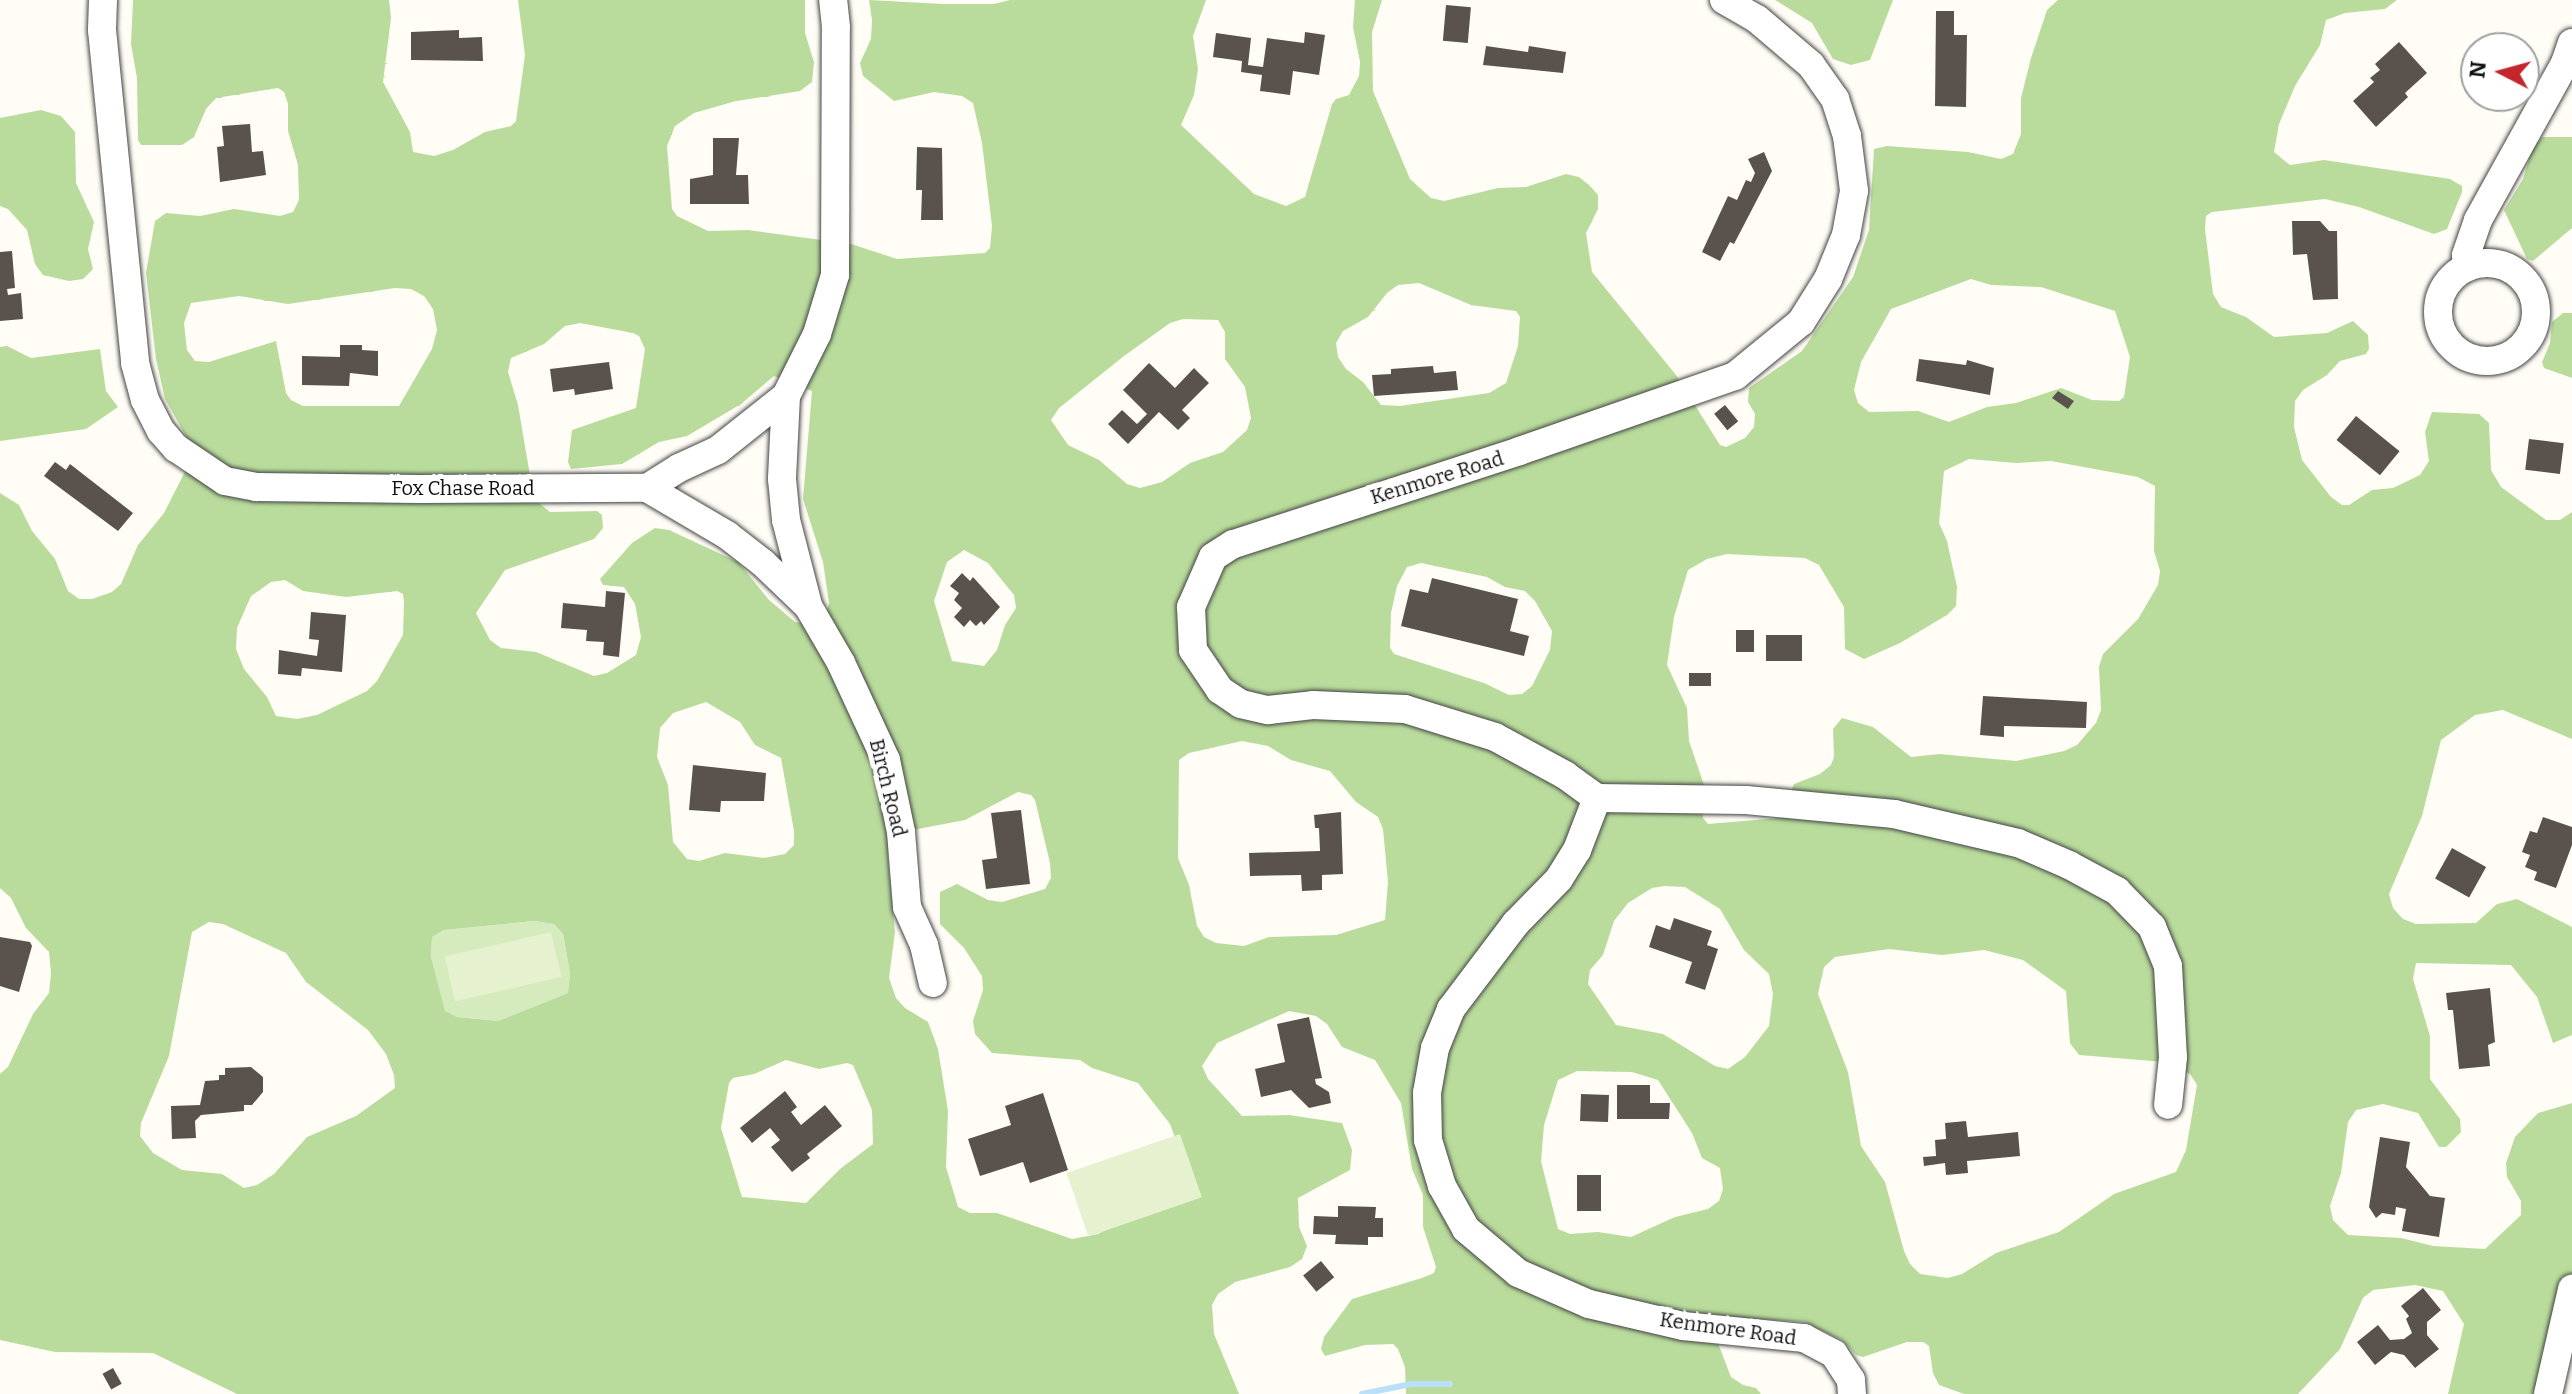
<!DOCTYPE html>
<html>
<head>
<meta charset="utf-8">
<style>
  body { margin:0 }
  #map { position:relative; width:2572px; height:1394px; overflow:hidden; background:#fffdf5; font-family:Bitter,serif }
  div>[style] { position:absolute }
  .green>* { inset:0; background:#d5ebbd }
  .forest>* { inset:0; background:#b9dc9c }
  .pitch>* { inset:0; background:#e6f2cf; transform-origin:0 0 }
  .stream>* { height:6px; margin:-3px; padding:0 3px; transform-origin:3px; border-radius:3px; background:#b9e0f7 }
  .building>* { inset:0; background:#5a524d; transform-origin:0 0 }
  .roads { filter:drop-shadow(0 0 2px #444) drop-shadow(0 0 2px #444) }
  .minor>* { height:28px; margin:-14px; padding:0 14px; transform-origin:14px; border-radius:14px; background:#fff }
  .minor>.ring { margin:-14px; padding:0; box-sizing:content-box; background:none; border:28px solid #fff; border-radius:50% }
  span { translate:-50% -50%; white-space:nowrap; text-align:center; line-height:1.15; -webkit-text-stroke:8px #fff; paint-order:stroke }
  .street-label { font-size:20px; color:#111 }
  .north { position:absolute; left:2460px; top:32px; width:80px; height:80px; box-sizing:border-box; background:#fff; border:2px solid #a0a0a0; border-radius:50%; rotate:276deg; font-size:22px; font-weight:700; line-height:32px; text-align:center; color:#111 }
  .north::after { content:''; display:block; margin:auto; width:28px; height:36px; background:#c4262e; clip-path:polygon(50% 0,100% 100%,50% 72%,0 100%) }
</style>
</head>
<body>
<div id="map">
  <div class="green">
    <i style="clip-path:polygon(534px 921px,554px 924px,563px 934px,570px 973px,568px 993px,498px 1021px,457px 1017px,444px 1011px,431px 957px,432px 937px,444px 930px)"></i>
  </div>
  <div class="forest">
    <i style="clip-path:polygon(evenodd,133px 0,389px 0,391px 18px,383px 82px,410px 132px,413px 152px,434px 156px,453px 150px,485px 132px,511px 126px,516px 121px,525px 55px,518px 0,805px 0,805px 33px,814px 62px,812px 82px,800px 91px,736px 101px,694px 113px,675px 126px,667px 146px,672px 209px,677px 216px,708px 231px,748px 230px,851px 244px,897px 259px,985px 253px,990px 248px,992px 226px,982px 143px,973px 103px,962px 96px,934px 92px,894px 101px,863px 76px,860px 63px,871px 39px,872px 20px,869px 0,943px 4px,994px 4px,1010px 0,1206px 0,1193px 36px,1198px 69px,1194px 95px,1181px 125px,1254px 194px,1286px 206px,1305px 197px,1332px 104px,1336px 99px,1349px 95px,1359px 76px,1360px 62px,1353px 27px,1355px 0,1382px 0,1372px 32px,1373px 91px,1410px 179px,1431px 198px,1444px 201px,1498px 188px,1526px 187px,1566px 174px,1579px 177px,1589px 185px,1598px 195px,1598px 209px,1586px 233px,1592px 272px,1676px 375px,1720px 445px,1726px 447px,1745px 438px,1754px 427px,1755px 414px,1748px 402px,1749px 388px,1802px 351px,1853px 277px,1869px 230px,1874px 149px,1887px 146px,1968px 152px,2001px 159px,2013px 154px,2021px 134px,2021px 98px,2031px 58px,2047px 10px,2058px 0,2397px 0,2385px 9px,2345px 13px,2326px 20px,2320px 45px,2295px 86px,2279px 124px,2274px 152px,2290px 165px,2324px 160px,2450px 179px,2462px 186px,2462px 192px,2447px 229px,2434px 234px,2359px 207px,2325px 199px,2212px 212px,2206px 216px,2205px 229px,2213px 294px,2221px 307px,2246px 317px,2274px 337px,2327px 333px,2353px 321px,2368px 335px,2369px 349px,2366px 354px,2340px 361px,2327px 375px,2303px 390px,2295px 401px,2294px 427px,2302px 460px,2331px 497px,2342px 505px,2349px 505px,2372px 490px,2393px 488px,2420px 475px,2429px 461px,2425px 432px,2432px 412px,2479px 414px,2489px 423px,2491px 470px,2501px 487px,2546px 520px,2560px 520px,2572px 512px,2572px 739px,2503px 710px,2475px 715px,2441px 740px,2422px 816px,2389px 894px,2393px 908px,2403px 919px,2416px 924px,2476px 923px,2497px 904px,2517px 899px,2572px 927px,2572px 1035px,2553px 1043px,2537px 997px,2511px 965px,2416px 963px,2413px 979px,2430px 1036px,2430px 1079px,2460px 1119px,2461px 1132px,2446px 1147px,2439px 1147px,2418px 1113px,2383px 1104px,2356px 1110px,2348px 1122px,2341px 1173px,2330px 1206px,2333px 1220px,2348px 1235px,2401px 1238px,2433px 1246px,2485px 1249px,2521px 1215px,2521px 1201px,2507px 1177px,2506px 1163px,2515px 1137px,2538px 1113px,2572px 1103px,2572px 1352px,2556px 1350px,2538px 1394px,2448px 1394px,2464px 1324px,2443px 1291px,2415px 1285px,2373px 1290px,2363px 1298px,2340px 1349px,2298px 1394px,1964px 1394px,1939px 1385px,1933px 1373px,1929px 1346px,1923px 1342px,1907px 1342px,1863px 1357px,1856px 1355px,1842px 1340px,1804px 1322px,1730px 1317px,1716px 1338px,1731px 1377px,1743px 1385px,1756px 1388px,1761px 1394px,1406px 1394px,1405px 1367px,1398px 1349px,1393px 1344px,1365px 1345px,1325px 1356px,1321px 1349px,1324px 1337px,1352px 1299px,1422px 1278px,1434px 1273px,1436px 1267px,1423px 1227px,1423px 1195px,1412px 1169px,1401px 1103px,1375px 1060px,1342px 1047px,1327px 1024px,1316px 1016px,1289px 1011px,1217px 1043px,1202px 1066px,1208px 1079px,1242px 1116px,1289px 1115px,1342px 1123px,1352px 1150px,1350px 1170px,1298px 1198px,1299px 1227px,1307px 1246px,1302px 1259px,1290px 1267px,1235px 1282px,1218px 1294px,1212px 1305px,1214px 1334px,1239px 1394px,237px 1394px,153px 1353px,55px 1352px,0 1340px,0 1074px,8px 1067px,33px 1014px,49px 993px,51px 973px,49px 952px,26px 928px,11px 898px,0 888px,0 493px,19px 505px,32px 531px,55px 559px,68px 591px,79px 599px,92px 599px,112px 592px,121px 584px,138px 545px,164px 513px,195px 452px,165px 399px,156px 359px,146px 273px,155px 221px,166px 213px,200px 216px,234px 209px,280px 216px,293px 212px,299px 200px,298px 165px,288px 131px,288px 104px,284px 92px,278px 88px,216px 98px,206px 109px,194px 137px,182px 145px,141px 145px,138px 140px,137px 78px,131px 44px,133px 0,1971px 279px,1991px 285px,2041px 287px,2115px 311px,2130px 357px,2124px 397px,2119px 401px,2092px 400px,2061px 388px,2016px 403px,1987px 407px,1949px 422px,1918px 411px,1869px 412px,1858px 403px,1854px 390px,1861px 362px,1891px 309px,1971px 279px,133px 0,1419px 283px,1471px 305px,1516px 311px,1520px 317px,1518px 346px,1506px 383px,1489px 393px,1400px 406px,1381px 405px,1363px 382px,1346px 369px,1338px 357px,1336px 343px,1343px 331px,1368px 317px,1387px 293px,1398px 285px,1419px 283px,133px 0,395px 288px,411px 289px,424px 296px,433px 309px,437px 330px,432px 349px,399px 406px,303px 406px,291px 400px,286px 393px,276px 341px,209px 362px,195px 361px,187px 350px,184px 323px,191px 303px,239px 296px,288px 304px,395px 288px,133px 0,1183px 319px,1218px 320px,1225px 332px,1225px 359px,1245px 387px,1251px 418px,1247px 430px,1223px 452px,1190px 463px,1162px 482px,1140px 488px,1127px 484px,1099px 460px,1068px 445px,1051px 420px,1059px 408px,1124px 356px,1170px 323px,1183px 319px,133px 0,580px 323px,633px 333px,639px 336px,645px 349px,636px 408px,572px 430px,568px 462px,571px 469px,622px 464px,659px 442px,687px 436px,741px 404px,774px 376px,812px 391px,803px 499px,823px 562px,829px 603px,826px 616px,808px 624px,795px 622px,769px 600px,738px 562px,669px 530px,655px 528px,632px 543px,600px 579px,603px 585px,624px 587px,635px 604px,641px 637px,636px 655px,607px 673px,594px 676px,536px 652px,501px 648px,490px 640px,476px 613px,505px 570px,594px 539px,603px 528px,602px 515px,597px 511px,550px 512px,534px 499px,518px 405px,508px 372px,511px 358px,544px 344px,565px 326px,580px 323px,133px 0,1969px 459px,2016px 463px,2051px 461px,2138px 477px,2155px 486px,2154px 551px,2160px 571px,2158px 585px,2138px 619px,2103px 654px,2099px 667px,2101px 710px,2096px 723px,2077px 745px,2064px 751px,2016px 761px,1939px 754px,1911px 757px,1873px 727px,1842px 718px,1833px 729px,1834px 757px,1831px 765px,1820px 774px,1794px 784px,1780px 818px,1708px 824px,1703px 818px,1704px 785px,1689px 741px,1687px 708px,1667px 665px,1674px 617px,1688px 570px,1707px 559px,1727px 554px,1805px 558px,1819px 565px,1844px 607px,1845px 649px,1864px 659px,1900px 643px,1947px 615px,1956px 606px,1957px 587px,1947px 541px,1939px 523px,1944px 471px,1969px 459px,133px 0,964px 550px,988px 563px,1014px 595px,1016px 608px,1005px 625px,997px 650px,984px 666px,952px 661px,934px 601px,947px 562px,964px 550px,133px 0,1421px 563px,1487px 577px,1505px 587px,1525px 591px,1535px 601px,1552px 631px,1550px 650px,1532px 686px,1522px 694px,1509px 695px,1484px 683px,1394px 654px,1390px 648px,1391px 613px,1397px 586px,1407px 567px,1421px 563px,133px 0,285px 580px,303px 591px,346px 597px,397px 591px,403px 594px,404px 601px,403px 635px,377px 681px,367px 691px,317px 715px,297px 719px,276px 716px,267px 697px,244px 669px,236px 649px,237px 628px,251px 596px,271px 582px,285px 580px,133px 0,706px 702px,740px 722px,755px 745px,781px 758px,794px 831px,794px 845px,785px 854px,764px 858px,725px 853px,699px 861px,687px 859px,673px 842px,668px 785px,657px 757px,660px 728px,673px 713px,706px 702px,133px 0,1242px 741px,1268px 746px,1291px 760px,1330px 771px,1356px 802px,1378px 817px,1383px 829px,1388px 882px,1385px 920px,1336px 935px,1269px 937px,1244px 946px,1216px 943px,1204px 937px,1197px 926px,1189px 885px,1178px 858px,1179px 760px,1189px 753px,1242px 741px,133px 0,1018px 792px,1031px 795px,1035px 800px,1050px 863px,1051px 878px,1045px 889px,1002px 902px,988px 900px,957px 884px,940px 892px,940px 924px,964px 948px,982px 976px,983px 990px,973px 1021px,975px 1034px,992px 1053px,1080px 1060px,1092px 1068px,1138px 1083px,1170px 1124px,1192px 1182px,1098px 1234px,1072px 1239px,997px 1213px,970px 1213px,958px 1207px,946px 1167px,948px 1111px,938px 1049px,928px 1022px,905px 1008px,896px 998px,889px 978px,895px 932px,888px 859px,889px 845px,897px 833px,965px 820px,1018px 792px,133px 0,1665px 886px,1685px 887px,1720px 909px,1744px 950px,1769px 974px,1773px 994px,1769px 1026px,1745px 1057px,1728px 1069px,1715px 1066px,1663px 1034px,1616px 1025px,1588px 984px,1590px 970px,1603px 955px,1614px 921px,1628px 903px,1652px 888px,1665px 886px,133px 0,534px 921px,554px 924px,563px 934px,570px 973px,568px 993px,498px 1021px,457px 1017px,445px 1011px,431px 957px,432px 937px,444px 930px,534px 921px,133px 0,209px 922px,223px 924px,286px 953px,306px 982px,368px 1030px,386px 1054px,394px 1075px,395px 1088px,356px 1116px,307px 1137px,274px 1174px,257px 1185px,244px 1188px,222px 1174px,182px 1170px,153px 1153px,140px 1136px,141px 1123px,169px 1056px,192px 932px,209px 922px,133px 0,1889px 949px,1942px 955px,1984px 950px,2023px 960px,2066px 991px,2070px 1043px,2079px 1055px,2165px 1062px,2190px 1074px,2197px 1085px,2186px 1150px,2176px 1172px,2114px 1194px,2059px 1232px,1996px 1253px,1962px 1274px,1948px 1278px,1920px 1274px,1910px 1264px,1904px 1251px,1885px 1182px,1861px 1146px,1848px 1072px,1818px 994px,1824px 967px,1835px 957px,1889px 949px,133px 0,786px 1060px,819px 1069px,847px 1063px,853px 1065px,872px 1110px,873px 1144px,840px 1169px,806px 1203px,742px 1197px,721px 1128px,729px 1083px,733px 1078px,754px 1074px,786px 1060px,133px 0,1577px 1071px,1632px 1072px,1658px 1080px,1692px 1133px,1702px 1158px,1720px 1168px,1723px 1189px,1719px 1201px,1708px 1209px,1675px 1217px,1631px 1237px,1598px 1232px,1570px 1234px,1558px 1229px,1541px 1161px,1544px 1125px,1558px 1080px,1577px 1071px)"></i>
    <i style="clip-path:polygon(1775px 0,1893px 0,1870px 60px,1851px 65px,1833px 59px,1812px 23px)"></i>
    <i style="clip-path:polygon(41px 110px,61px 116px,75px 132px,76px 183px,94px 222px,88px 249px,93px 269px,83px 279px,69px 281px,43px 275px,35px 264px,27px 230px,8px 209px,0 206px,0 118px)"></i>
    <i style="clip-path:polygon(2543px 137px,2572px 137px,2572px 228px,2533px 261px,2527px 259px,2504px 210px,2523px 179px,2533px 146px)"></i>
    <i style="clip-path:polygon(2563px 313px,2572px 313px,2572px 378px,2544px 368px,2542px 362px,2550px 343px,2552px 322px)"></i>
    <i style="clip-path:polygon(7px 346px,31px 358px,100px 349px,106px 391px,118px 407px,86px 429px,0 441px,0 347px)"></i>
  </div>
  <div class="pitch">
    <i style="left:551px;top:932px;width:46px;height:109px;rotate:77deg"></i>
    <i style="left:1180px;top:1134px;width:67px;height:120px;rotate:71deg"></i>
  </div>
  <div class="stream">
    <i style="left:1362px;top:1394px;width:50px;rotate:-11.5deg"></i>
    <i style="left:1411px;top:1384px;width:39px"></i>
  </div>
  <div class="building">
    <i style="left:1446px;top:5px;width:25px;height:36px;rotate:5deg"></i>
    <i style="clip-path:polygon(1936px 11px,1954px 11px,1954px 35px,1967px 35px,1966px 107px,1935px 106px)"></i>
    <i style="clip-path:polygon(459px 30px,459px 38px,482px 37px,483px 61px,411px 60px,411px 32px)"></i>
    <i style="clip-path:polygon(1305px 32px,1325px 35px,1319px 75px,1293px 71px,1290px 95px,1260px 91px,1262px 75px,1241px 72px,1242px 61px,1213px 57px,1216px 33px,1251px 38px,1248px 65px,1263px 67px,1267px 38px,1304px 43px)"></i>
    <i style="clip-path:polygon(2399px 42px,2427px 73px,2405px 93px,2408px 97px,2376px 127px,2353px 101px,2374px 82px,2370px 78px,2380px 70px,2375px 64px)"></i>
    <i style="clip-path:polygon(1486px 46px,1528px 52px,1529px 46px,1566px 52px,1563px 73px,1483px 65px)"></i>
    <i style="clip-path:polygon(250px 124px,252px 152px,263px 151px,266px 175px,220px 182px,217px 147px,224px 146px,222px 126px)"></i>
    <i style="clip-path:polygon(713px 138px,739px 138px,736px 175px,748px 175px,749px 204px,690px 204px,690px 179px,713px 175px)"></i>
    <i style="clip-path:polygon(917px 147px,942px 148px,943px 220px,921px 220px,922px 190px,916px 190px)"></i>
    <i style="clip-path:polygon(1764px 152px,1772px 171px,1734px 244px,1730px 242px,1720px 261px,1702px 252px,1728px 196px,1737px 200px,1746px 180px,1751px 182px,1755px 173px,1748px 159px)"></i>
    <i style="clip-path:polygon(2292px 221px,2320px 221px,2329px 231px,2337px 231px,2338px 299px,2313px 300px,2307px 254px,2293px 255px)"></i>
    <i style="clip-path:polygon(12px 251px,15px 288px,7px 289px,8px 295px,21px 293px,23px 319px,0 321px,0 252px)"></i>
    <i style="clip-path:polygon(340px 345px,362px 345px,362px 350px,378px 351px,378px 376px,350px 373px,349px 386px,302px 385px,302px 356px,340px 357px)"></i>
    <i style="clip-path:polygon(1919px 359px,1966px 365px,1967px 360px,1994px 368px,1990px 395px,1916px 381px)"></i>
    <i style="clip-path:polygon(609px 362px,613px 389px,575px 395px,574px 389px,553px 392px,550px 369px)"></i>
    <i style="clip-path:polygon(1149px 363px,1175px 388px,1194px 368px,1209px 383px,1182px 410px,1190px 418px,1178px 430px,1159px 412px,1128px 444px,1108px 424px,1122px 410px,1137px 424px,1147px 414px,1123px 390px)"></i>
    <i style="clip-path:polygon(1433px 366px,1434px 373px,1456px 371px,1458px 390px,1374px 396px,1372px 375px,1391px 374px,1391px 369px)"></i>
    <i style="clip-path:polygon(2058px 391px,2074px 401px,2068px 409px,2052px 398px)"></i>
    <i style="left:1725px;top:405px;width:21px;height:14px;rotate:51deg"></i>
    <i style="left:2356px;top:416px;width:56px;height:31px;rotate:39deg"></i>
    <i style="left:2529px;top:439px;width:35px;height:31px;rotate:7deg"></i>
    <i style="clip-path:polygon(55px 462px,66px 470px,70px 464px,133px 513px,118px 531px,44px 476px)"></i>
    <i style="clip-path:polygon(962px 573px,970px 581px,973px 577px,1000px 607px,984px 625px,981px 621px,976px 626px,970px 620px,964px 627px,954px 617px,962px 608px,954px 600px,959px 593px,950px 586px)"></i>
    <i style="clip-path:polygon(1432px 578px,1518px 599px,1510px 631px,1529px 636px,1524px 656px,1401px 626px,1410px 589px,1428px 593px)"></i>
    <i style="clip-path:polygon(606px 591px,625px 593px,619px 657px,603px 655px,604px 642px,586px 641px,587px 630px,561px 628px,563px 603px,605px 607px)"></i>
    <i style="clip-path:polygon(311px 612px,346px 615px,342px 672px,302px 668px,301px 676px,278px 674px,279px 650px,317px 656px,319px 640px,309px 639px)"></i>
    <i style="left:1736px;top:630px;width:18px;height:22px"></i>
    <i style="left:1802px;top:635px;width:26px;height:36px;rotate:90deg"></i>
    <i style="left:1689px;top:673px;width:22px;height:13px"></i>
    <i style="clip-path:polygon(1983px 696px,2087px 702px,2086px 728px,2004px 726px,2004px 737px,1980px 735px)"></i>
    <i style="clip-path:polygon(693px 765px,766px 773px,764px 801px,721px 801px,720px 812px,689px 810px)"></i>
    <i style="clip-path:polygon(1021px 810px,1030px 884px,986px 889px,982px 860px,997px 858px,991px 813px)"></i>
    <i style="clip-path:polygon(1341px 812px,1343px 874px,1322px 875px,1322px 890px,1302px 891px,1301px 875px,1250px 876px,1249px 853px,1320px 851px,1319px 828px,1315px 828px,1314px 815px)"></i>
    <i style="clip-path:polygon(2543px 817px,2572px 827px,2572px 845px,2556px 888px,2534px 880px,2537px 872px,2525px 867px,2530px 855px,2522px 852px,2530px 831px,2537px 833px)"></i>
    <i style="left:2452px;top:848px;width:39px;height:35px;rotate:29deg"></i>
    <i style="clip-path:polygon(1674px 918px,1712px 931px,1707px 945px,1718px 949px,1705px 990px,1685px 983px,1692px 962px,1649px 947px,1656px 925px,1670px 930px)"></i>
    <i style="clip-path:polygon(0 937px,30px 942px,32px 946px,19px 992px,0 986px)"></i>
    <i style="clip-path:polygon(2490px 988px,2495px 1042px,2488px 1045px,2490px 1066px,2459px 1069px,2453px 1010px,2448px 1010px,2446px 993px)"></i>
    <i style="clip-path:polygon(1309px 1017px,1322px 1078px,1315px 1079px,1316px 1084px,1329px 1092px,1331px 1103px,1309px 1108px,1291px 1090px,1261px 1097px,1255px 1069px,1285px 1062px,1277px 1024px)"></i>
    <i style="clip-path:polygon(251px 1067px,263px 1077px,263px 1092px,252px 1105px,244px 1105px,244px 1111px,201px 1115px,195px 1121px,196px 1138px,172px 1139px,171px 1106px,200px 1105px,205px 1081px,219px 1080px,219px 1075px,225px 1075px,225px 1068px)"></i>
    <i style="clip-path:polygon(1617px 1085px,1650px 1085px,1650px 1103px,1670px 1103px,1669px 1119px,1617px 1119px)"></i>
    <i style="clip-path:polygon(785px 1091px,797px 1107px,791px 1112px,801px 1125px,825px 1105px,842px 1126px,807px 1154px,810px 1158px,792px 1172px,771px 1147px,780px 1140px,770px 1128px,752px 1143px,740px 1128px)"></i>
    <i style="clip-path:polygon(1043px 1093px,1068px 1170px,1030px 1183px,1023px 1162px,980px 1176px,968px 1139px,1011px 1125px,1005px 1106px)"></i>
    <i style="left:1581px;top:1094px;width:28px;height:27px;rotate:2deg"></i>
    <i style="clip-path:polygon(1966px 1121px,1968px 1137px,2018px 1132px,2020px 1156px,1967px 1161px,1968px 1173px,1946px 1175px,1945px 1163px,1924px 1166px,1923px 1157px,1936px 1156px,1935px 1140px,1946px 1139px,1945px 1123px)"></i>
    <i style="clip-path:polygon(2380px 1137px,2410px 1142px,2406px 1167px,2430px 1196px,2445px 1198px,2439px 1237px,2402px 1231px,2406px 1209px,2396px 1207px,2395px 1215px,2382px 1213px,2376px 1218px,2369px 1207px)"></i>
    <i style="left:1577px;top:1175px;width:24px;height:36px"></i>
    <i style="clip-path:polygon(1338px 1206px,1376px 1207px,1375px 1218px,1383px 1218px,1383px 1237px,1368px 1237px,1368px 1245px,1335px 1244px,1336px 1235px,1313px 1234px,1314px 1216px,1338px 1217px)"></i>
    <i style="left:1321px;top:1261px;width:21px;height:23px;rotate:51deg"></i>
    <i style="clip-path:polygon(2423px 1288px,2441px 1310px,2427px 1322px,2427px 1335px,2439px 1349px,2415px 1368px,2404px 1355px,2391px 1352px,2375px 1365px,2357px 1342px,2378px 1325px,2390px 1340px,2404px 1339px,2412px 1333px,2406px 1319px,2409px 1316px,2401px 1306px)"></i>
    <i style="left:113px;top:1368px;width:18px;height:12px;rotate:61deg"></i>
  </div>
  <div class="roads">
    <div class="minor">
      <i style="left:103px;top:0;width:30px;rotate:92deg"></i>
      <i style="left:102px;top:30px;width:335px;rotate:84.3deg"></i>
      <i style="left:135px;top:363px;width:38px;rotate:75deg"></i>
      <i style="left:145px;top:400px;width:35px;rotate:63deg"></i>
      <i style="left:161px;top:431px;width:23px;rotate:49deg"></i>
      <i style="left:176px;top:448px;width:59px;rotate:34deg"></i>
      <i style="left:225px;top:481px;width:32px;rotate:11deg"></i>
      <i style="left:256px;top:487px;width:163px;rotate:0.7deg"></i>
      <i style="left:419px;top:489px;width:228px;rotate:-0.3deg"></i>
      <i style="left:647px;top:488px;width:38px;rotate:-32deg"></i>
      <i style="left:679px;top:468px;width:43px;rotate:-24.8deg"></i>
      <i style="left:718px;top:450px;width:87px;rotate:-38.5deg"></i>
      <i style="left:786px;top:396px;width:69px;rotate:-63.4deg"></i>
      <i style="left:817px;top:334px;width:62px;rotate:-73deg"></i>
      <i style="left:835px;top:275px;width:248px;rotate:-89.8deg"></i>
      <i style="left:836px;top:27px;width:27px;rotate:-96deg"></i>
      <i style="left:1724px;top:0;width:38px;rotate:30deg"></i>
      <i style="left:1757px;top:19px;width:71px;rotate:40.4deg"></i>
      <i style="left:1811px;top:65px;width:42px;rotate:54.8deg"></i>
      <i style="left:1835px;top:99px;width:39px;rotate:72deg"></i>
      <i style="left:1847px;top:136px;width:55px;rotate:82.7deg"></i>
      <i style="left:1854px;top:191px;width:45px;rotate:100.3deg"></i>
      <i style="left:1846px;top:235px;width:48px;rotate:112.2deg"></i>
      <i style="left:1828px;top:279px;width:51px;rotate:122.1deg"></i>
      <i style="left:1801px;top:322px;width:85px;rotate:140.7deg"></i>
      <i style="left:1735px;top:376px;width:228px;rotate:160.8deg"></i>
      <i style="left:1520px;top:451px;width:302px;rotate:162deg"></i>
      <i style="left:1233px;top:544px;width:24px;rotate:147deg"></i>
      <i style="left:1213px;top:557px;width:55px;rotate:113.7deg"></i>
      <i style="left:1191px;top:607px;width:43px;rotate:87.3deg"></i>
      <i style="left:1193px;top:650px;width:48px;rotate:56deg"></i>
      <i style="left:1220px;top:690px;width:25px;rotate:34deg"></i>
      <i style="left:1241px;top:704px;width:28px;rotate:13deg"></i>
      <i style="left:1268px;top:710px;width:45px;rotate:-6.3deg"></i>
      <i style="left:1313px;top:705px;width:92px;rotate:2.5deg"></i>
      <i style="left:1405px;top:709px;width:94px;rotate:17.3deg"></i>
      <i style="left:1495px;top:737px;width:80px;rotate:28.5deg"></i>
      <i style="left:1565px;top:775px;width:39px;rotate:36deg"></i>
      <i style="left:1597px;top:798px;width:149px;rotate:0.8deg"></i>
      <i style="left:1746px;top:800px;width:149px;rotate:5.4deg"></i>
      <i style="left:1894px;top:814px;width:127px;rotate:13.2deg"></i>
      <i style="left:2018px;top:843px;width:56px;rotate:23.3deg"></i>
      <i style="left:2069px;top:865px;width:55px;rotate:28.4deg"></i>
      <i style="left:2117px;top:891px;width:50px;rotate:45.8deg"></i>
      <i style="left:2152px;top:927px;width:42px;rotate:67.7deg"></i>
      <i style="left:2168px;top:966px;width:91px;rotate:86.9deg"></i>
      <i style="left:2173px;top:1057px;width:48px;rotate:95.9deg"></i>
      <i class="ring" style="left:2438px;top:263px;width:70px;height:70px"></i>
      <i style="left:2468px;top:267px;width:12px;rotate:-99deg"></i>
      <i style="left:2466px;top:255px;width:37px;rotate:-71deg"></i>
      <i style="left:2478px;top:220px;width:179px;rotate:-61deg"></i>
      <i style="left:2565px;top:63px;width:21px;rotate:-71deg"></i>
      <i style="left:786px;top:396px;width:83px;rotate:92.8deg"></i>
      <i style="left:782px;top:479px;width:41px;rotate:84.4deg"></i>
      <i style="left:786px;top:520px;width:88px;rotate:75.5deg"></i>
      <i style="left:647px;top:488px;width:93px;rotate:30.4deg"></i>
      <i style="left:727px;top:535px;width:46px;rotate:37.9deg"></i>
      <i style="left:763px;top:563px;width:62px;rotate:43.7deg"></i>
      <i style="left:808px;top:606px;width:66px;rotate:59.9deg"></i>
      <i style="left:841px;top:663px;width:107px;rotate:65.1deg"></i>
      <i style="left:886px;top:760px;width:74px;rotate:78.2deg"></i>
      <i style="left:901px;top:832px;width:75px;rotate:85.4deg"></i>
      <i style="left:907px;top:907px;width:42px;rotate:65.9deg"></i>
      <i style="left:924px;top:945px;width:39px;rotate:77deg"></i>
      <i style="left:1597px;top:798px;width:56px;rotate:111deg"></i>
      <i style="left:1577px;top:850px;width:34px;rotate:122deg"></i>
      <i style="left:1559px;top:879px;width:62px;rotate:134.3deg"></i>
      <i style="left:1516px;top:923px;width:108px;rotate:127.1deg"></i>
      <i style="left:1451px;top:1009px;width:42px;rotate:112.3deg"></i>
      <i style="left:1435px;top:1048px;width:46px;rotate:100.1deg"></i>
      <i style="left:1427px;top:1093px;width:47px;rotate:88.8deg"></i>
      <i style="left:1428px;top:1140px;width:48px;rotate:73.1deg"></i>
      <i style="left:1442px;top:1186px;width:49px;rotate:60.8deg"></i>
      <i style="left:1466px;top:1229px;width:68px;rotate:40.2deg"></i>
      <i style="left:1518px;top:1273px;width:77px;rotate:23.6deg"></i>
      <i style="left:1589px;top:1304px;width:97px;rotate:13.2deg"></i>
      <i style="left:1683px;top:1326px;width:122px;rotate:5.7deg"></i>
      <i style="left:1804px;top:1338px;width:34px;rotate:28deg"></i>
      <i style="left:1834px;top:1354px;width:31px;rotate:57deg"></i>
      <i style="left:1851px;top:1380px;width:14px;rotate:86deg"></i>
      <i style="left:2548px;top:1394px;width:108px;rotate:-77.1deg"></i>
    </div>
  </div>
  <div class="street-label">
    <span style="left:1437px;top:478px;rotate:-17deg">Kenmore Road</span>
    <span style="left:463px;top:488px">Fox Chase Road</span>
    <span style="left:888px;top:788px;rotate:76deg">Birch Road</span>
    <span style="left:1728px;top:1329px;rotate:8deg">Kenmore Road</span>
  </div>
  <div class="north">N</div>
</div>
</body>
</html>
